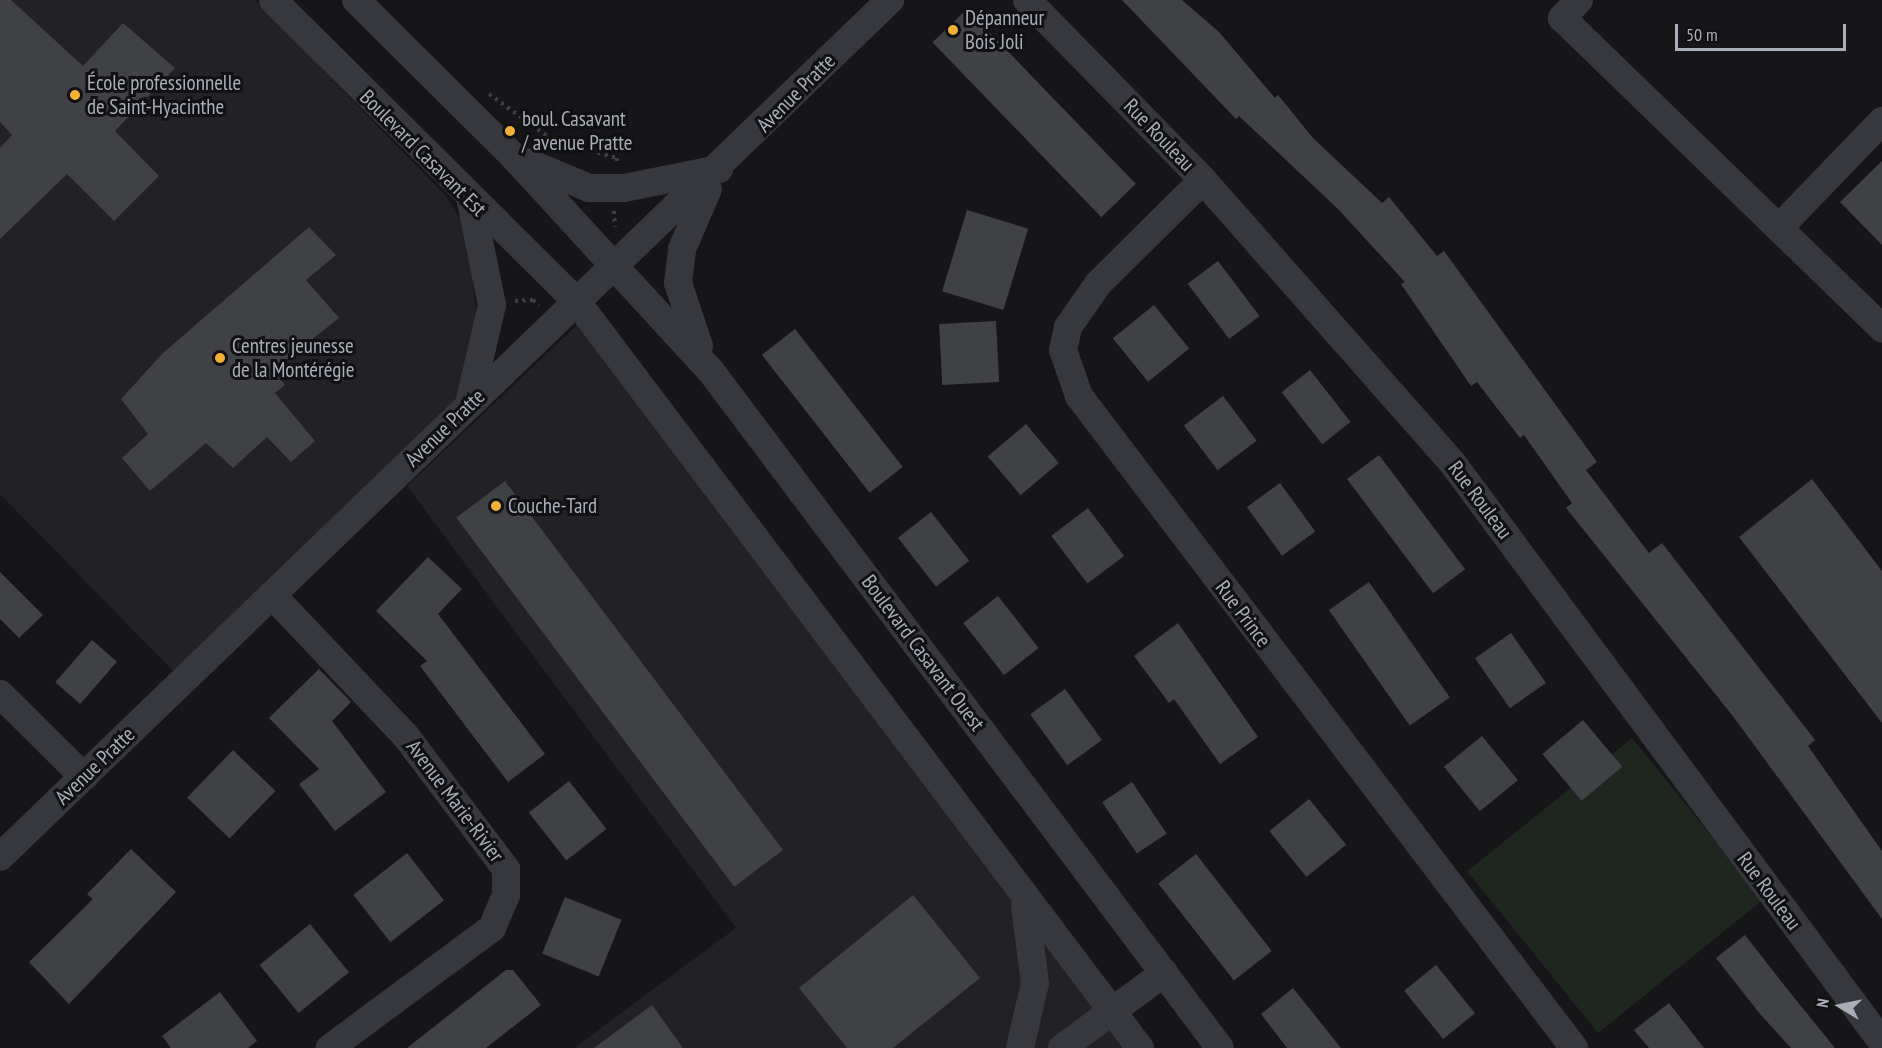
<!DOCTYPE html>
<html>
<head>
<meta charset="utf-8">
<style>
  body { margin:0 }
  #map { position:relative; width:1882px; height:1048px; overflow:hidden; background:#161618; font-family:"PT Sans Narrow",sans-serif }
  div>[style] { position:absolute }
  .built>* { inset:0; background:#222225 }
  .green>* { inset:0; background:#1e261f; transform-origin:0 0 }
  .building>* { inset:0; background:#404145; transform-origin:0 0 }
  .path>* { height:4px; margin-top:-2px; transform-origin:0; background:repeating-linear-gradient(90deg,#3d3f44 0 3px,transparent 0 7.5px) }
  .minor>* { height:28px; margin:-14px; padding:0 14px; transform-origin:14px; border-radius:14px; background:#37383d }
  .dots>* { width:16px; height:16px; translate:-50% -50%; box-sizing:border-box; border:3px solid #111113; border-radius:50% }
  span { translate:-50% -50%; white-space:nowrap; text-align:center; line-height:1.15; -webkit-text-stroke:6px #111113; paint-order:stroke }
  .poi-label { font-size:21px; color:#a8adb8 }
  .left { translate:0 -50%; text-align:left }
  .street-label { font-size:21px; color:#a8adb8 }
  .north { position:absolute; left:1810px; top:976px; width:60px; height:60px; -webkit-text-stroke:4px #111113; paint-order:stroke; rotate:280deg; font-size:16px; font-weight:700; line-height:24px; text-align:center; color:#a8adb8 }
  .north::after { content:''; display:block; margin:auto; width:21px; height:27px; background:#a8adb8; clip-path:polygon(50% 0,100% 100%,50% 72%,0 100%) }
  .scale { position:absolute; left:1675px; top:24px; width:171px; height:27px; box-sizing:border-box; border:3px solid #a8adb8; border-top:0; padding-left:8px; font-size:18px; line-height:21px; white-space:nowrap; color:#a8adb8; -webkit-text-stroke:4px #111113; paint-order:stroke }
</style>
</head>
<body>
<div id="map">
  <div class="built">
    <i style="clip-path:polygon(0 0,255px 0,446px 196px,469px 233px,477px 326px,458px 404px,177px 675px,0 494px)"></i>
    <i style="clip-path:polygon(578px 324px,1122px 1048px,574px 1048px,736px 928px,407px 486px)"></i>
  </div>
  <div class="green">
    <i style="left:1632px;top:738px;width:208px;height:212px;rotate:51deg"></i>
  </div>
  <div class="building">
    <i style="clip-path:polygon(0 0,11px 0,83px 66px,123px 23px,175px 68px,115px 131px,159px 176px,114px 221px,67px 174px,0 239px,0 148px,12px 135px,0 122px)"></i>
    <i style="clip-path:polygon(1122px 0,1182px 0,1219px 32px,1275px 98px,1278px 95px,1313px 138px,1382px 203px,1389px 197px,1437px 256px,1444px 251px,1597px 462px,1586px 470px,1649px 553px,1662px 543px,1815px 740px,1808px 746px,1882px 851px,1882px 919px,1732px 715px,1566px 508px,1572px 503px,1524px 435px,1520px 438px,1477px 382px,1471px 386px,1401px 284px,1405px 282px,1338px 209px,1239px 116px,1236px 119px)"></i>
    <i style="left:967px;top:9px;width:243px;height:48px;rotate:46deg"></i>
    <i style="clip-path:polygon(1882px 161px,1882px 245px,1840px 202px)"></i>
    <i style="left:967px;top:210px;width:64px;height:85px;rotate:17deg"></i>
    <i style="clip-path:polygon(309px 227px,336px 255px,306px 280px,339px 318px,273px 370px,285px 385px,275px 393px,315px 441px,291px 462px,267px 437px,233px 468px,206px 443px,150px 491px,122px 458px,148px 434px,121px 399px,163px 353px)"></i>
    <i style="left:1218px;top:261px;width:69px;height:38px;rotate:53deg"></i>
    <i style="left:1154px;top:305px;width:56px;height:53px;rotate:51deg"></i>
    <i style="left:996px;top:321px;width:61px;height:57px;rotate:87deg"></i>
    <i style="left:795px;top:329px;width:175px;height:42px;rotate:52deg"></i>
    <i style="left:1310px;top:370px;width:66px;height:36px;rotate:52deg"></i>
    <i style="left:1223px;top:396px;width:56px;height:49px;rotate:53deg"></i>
    <i style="left:1026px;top:424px;width:51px;height:50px;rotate:50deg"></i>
    <i style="left:1379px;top:455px;width:143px;height:40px;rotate:53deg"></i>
    <i style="clip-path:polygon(1812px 479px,1882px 571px,1882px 723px,1739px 537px)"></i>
    <i style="left:505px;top:481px;width:462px;height:61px;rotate:53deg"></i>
    <i style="left:1280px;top:483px;width:60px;height:41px;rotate:54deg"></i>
    <i style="left:1088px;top:508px;width:60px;height:46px;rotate:53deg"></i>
    <i style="left:931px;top:512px;width:62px;height:42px;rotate:52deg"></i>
    <i style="clip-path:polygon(428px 557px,462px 589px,438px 614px,545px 754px,508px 782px,420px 666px,427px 661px,376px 611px)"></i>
    <i style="clip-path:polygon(0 572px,43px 615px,19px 638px,0 619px)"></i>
    <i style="left:1369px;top:582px;width:141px;height:49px;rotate:55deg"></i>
    <i style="left:998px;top:596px;width:66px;height:44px;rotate:52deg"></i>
    <i style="clip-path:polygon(1178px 623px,1258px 737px,1220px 764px,1174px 699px,1169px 703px,1134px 656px)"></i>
    <i style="left:1511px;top:633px;width:61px;height:44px;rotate:55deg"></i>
    <i style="left:92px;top:640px;width:33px;height:56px;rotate:41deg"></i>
    <i style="clip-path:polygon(319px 669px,351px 702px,332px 721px,386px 792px,335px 831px,299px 784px,319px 769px,269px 718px)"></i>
    <i style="left:1065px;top:689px;width:63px;height:43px;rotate:54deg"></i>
    <i style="left:1583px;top:720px;width:61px;height:53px;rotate:50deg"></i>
    <i style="left:1482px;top:736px;width:57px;height:49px;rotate:51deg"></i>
    <i style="left:233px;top:750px;width:59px;height:66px;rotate:44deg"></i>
    <i style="left:569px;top:781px;width:61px;height:51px;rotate:52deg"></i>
    <i style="left:1132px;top:782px;width:62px;height:36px;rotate:56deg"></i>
    <i style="left:1309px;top:799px;width:59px;height:51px;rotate:51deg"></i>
    <i style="clip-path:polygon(131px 849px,176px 892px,69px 1004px,29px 962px,93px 899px,87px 894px)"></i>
    <i style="left:407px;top:853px;width:60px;height:68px;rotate:52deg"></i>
    <i style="left:1196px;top:854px;width:123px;height:48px;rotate:52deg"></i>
    <i style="clip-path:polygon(913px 895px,980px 978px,893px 1048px,847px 1048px,799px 988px)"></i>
    <i style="left:565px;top:897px;width:61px;height:61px;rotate:22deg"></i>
    <i style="left:310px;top:924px;width:62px;height:65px;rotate:51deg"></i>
    <i style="clip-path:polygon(1745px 935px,1788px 990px,1835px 1048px,1791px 1048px,1760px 1014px,1716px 958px)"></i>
    <i style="left:1436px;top:965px;width:62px;height:41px;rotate:51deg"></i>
    <i style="clip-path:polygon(506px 970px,513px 970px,541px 1005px,486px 1048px,407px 1048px)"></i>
    <i style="clip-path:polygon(1293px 988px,1341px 1048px,1287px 1048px,1261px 1014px)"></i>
    <i style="clip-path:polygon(220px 992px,257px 1041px,248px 1048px,171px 1048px,162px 1036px)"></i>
    <i style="clip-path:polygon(1669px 1003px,1704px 1048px,1649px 1048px,1634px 1030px)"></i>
    <i style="clip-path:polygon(652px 1005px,683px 1048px,594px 1048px)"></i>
  </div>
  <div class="path">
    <i style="left:489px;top:94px;width:80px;rotate:35.9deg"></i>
    <i style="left:554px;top:141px;width:65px;rotate:15.1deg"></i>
    <i style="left:617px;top:158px;width:6px;rotate:90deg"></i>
    <i style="left:614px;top:211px;width:16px;rotate:86deg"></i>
    <i style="left:515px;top:301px;width:18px;rotate:-3deg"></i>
    <i style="left:533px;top:300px;width:8px;rotate:40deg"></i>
  </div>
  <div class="minor">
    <i style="left:273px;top:0;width:429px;rotate:44.8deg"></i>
    <i style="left:577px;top:302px;width:935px;rotate:52.96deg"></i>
    <i style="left:356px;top:0;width:220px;rotate:44.8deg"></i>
    <i style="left:512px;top:155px;width:292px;rotate:47.4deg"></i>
    <i style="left:710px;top:370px;width:848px;rotate:53.05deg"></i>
    <i style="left:1027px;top:0;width:252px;rotate:45.6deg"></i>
    <i style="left:1203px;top:180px;width:375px;rotate:48.6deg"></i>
    <i style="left:1451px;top:461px;width:723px;rotate:53.43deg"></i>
    <i style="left:1579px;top:0;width:25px;rotate:133deg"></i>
    <i style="left:1562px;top:18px;width:446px;rotate:44.1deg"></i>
    <i style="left:527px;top:162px;width:67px;rotate:22.8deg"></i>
    <i style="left:589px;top:188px;width:35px"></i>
    <i style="left:624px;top:188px;width:97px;rotate:-11.3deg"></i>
    <i style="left:1203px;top:180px;width:148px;rotate:135.3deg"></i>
    <i style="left:1098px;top:284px;width:52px;rotate:124.9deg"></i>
    <i style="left:1068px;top:327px;width:24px;rotate:102deg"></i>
    <i style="left:1063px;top:350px;width:49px;rotate:70.8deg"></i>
    <i style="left:1079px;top:396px;width:819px;rotate:52.79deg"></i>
    <i style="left:1779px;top:228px;width:149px;rotate:-46.1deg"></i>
    <i style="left:699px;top:346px;width:66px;rotate:-108.4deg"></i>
    <i style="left:678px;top:283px;width:34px;rotate:-83deg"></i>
    <i style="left:682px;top:249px;width:65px;rotate:-66.6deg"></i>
    <i style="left:469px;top:404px;width:102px;rotate:-76.9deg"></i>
    <i style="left:492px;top:305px;width:105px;rotate:-101.5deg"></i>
    <i style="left:272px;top:595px;width:193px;rotate:46.5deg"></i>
    <i style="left:405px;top:735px;width:168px;rotate:53deg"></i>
    <i style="left:506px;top:869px;width:26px;rotate:90deg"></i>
    <i style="left:506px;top:895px;width:36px;rotate:113deg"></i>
    <i style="left:492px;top:928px;width:202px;rotate:143.5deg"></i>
    <i style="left:0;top:694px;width:118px;rotate:44.7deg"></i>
    <i style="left:0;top:857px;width:1236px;rotate:-43.92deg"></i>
    <i style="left:1020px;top:1048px;width:67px;rotate:-77deg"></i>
    <i style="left:1035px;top:983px;width:78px;rotate:-97.4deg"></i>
    <i style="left:1062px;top:1048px;width:127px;rotate:-36.3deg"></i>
  </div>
  <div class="dots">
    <i style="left:953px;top:30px;background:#f2b134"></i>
    <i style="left:75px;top:95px;background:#f2b134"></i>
    <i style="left:510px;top:131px;background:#f2b134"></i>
    <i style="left:220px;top:358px;background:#f2b134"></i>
    <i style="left:496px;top:506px;background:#f2b134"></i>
  </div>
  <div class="poi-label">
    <span class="left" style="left:965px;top:30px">Dépanneur<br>Bois Joli</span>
    <span class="left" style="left:87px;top:95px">École professionnelle<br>de Saint-Hyacinthe</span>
    <span class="left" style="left:522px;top:131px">boul. Casavant<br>/ avenue Pratte</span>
    <span class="left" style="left:232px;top:358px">Centres jeunesse<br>de la Montérégie</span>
    <span class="left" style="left:508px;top:506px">Couche-Tard</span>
  </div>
  <div class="street-label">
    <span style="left:796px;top:93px;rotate:-45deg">Avenue Pratte</span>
    <span style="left:1159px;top:135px;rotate:46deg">Rue Rouleau</span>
    <span style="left:423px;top:153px;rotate:45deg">Boulevard Casavant Est</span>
    <span style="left:445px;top:428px;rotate:-44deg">Avenue Pratte</span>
    <span style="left:1480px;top:500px;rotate:53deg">Rue Rouleau</span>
    <span style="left:1243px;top:614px;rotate:53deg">Rue Prince</span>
    <span style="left:923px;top:653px;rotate:53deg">Boulevard Casavant Ouest</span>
    <span style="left:95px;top:766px;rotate:-44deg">Avenue Pratte</span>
    <span style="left:455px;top:801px;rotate:53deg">Avenue Marie-Rivier</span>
    <span style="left:1769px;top:891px;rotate:53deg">Rue Rouleau</span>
  </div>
  <div class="north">N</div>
  <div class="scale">50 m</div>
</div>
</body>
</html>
